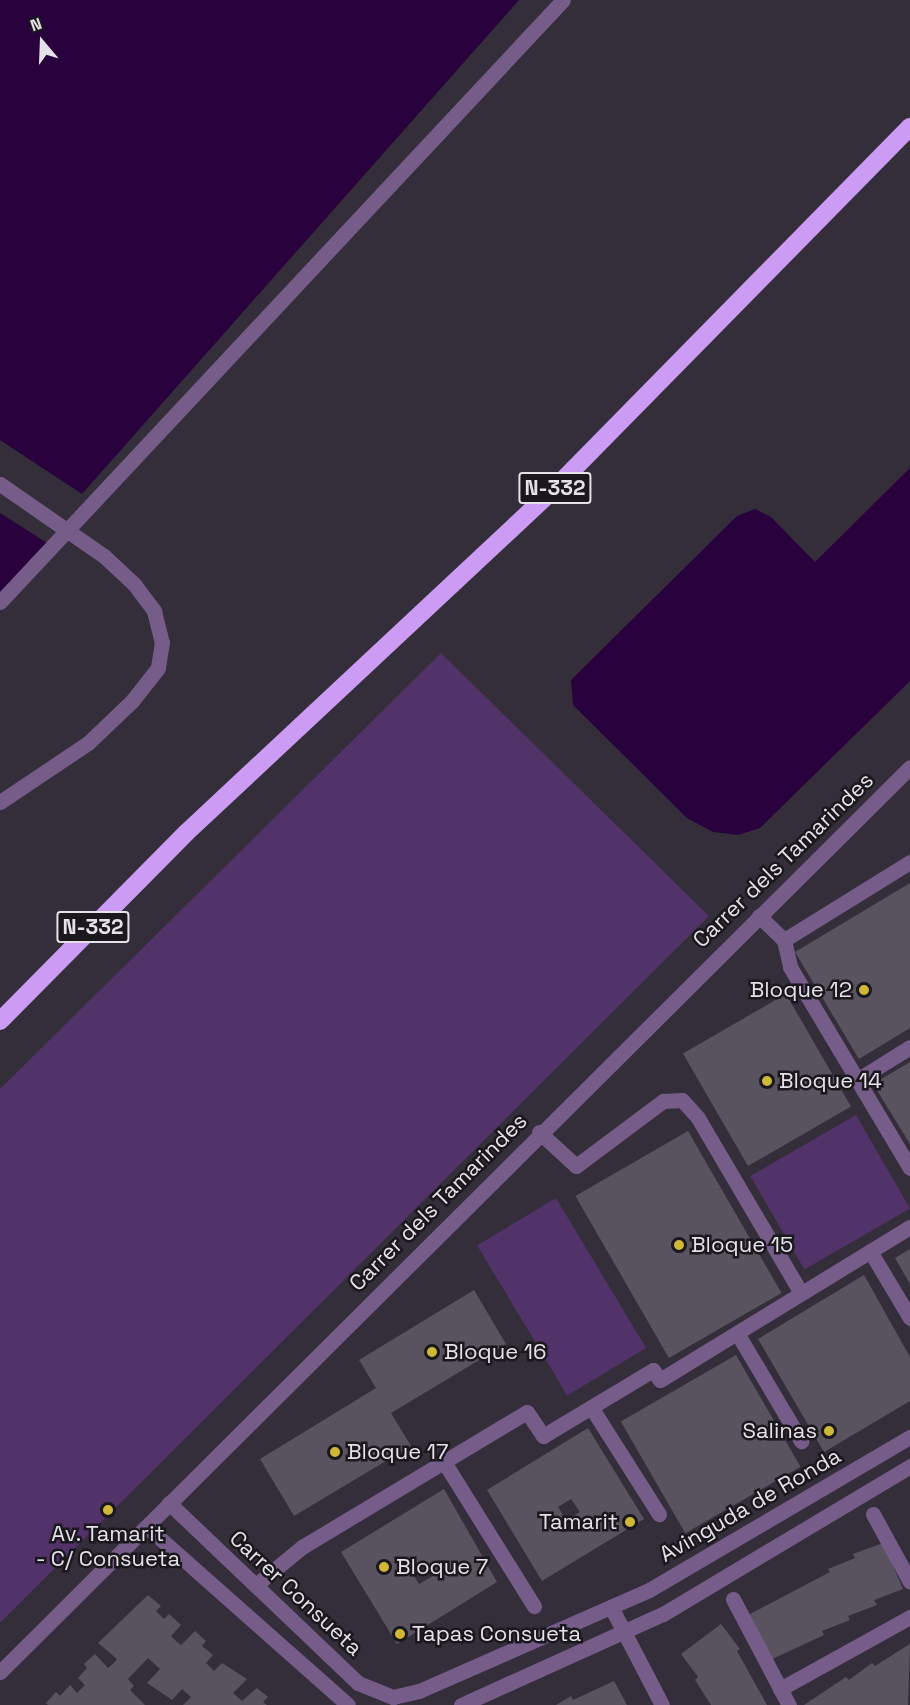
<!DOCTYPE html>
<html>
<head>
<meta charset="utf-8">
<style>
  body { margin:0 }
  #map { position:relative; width:910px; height:1705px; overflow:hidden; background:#342e3a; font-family:"Space Grotesk",sans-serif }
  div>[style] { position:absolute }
  .green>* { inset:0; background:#513269; transform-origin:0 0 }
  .water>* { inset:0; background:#28013d }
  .building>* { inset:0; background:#595360; transform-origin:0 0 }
  .minor>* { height:15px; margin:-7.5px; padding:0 7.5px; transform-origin:7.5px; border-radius:7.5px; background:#755c89 }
  .highway>* { height:18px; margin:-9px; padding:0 9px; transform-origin:9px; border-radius:9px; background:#cc9cf4 }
  .dots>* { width:16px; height:16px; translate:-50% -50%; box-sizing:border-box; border:3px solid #1a171d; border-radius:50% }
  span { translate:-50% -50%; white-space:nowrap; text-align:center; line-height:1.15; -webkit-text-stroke:5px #1a171d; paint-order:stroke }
  .shield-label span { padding:2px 4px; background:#1a171d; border:2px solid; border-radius:4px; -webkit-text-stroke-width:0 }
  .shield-label { font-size:21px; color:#e5e1e9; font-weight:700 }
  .street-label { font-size:22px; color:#e5e1e9 }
  .poi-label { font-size:22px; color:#e5e1e9 }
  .right { translate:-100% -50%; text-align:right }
  .left { translate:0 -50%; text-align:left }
  .north { position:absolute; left:12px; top:12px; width:60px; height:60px; -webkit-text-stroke:4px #1a171d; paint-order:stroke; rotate:341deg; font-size:16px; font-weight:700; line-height:24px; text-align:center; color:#e5e1e9 }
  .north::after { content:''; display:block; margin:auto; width:21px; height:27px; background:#e5e1e9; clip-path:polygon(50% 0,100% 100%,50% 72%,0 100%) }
</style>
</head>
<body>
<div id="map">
  <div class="green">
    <i style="clip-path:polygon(441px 653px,709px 916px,0 1623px,0 1089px)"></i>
    <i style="left:856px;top:1115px;width:108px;height:122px;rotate:60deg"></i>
    <i style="left:556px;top:1198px;width:175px;height:92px;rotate:59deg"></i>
  </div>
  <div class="water">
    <i style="clip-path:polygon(0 0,519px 0,82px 494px,0 440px)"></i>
    <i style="clip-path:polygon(910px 468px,910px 681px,760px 828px,738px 835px,713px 832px,687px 818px,573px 705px,571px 680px,737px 516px,755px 509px,771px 517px,815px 562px)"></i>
    <i style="clip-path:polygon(0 513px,52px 546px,0 601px)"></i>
  </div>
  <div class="building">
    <i style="clip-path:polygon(910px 883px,910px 1028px,859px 1059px,795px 952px)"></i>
    <i style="left:786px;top:994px;width:130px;height:119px;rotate:60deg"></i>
    <i style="clip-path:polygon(910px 1062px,910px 1144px,873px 1084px)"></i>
    <i style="left:688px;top:1131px;width:187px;height:130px;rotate:60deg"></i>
    <i style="clip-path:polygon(910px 1249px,910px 1284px,895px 1258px)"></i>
    <i style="clip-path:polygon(864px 1275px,910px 1357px,910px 1401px,824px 1452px,758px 1339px)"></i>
    <i style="clip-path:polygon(474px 1290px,506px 1344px,391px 1413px,411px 1446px,294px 1516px,260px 1459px,376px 1388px,359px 1360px)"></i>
    <i style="left:736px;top:1355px;width:129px;height:133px;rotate:60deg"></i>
    <i style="clip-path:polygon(evenodd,588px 1428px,644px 1519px,542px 1581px,487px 1490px,588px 1428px,571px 1499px,580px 1512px,566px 1520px,558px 1507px,571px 1499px)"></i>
    <i style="clip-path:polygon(evenodd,444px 1489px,497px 1582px,397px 1644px,341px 1552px,444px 1489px,425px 1563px,433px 1576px,419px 1584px,411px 1571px,425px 1563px)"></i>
    <i style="clip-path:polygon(883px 1543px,903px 1589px,874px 1600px,877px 1605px,848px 1616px,850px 1620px,822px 1631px,824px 1635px,768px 1661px,750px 1614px,830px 1572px,828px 1569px,855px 1558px,853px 1554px)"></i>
    <i style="clip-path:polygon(148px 1595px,161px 1606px,156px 1611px,164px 1619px,169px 1614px,181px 1625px,171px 1636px,176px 1641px,181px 1645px,195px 1631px,206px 1641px,202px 1646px,213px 1655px,206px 1663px,214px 1671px,222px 1663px,247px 1679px,233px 1693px,242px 1701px,257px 1688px,268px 1697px,263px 1702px,267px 1705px,183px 1705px,191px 1697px,182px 1689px,172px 1700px,147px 1683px,160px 1669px,148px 1658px,128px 1679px,134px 1686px,130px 1690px,145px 1705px,48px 1705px,46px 1703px,56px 1692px,60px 1696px,70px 1685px,77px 1693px,85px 1685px,78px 1678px,87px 1668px,84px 1664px,95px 1654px,108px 1668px,114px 1663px,117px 1659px,98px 1643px)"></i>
    <i style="clip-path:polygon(721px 1624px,740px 1649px,737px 1651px,767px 1705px,711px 1705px,695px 1680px,698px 1677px,681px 1654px)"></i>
    <i style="clip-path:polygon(910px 1644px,908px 1705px,804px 1705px,846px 1677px,849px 1680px,872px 1663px,875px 1666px)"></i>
    <i style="clip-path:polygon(614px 1681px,627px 1705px,556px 1705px,571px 1696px,573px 1700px)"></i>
  </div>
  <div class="minor">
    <i style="left:0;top:484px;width:126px;rotate:34.7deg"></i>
    <i style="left:104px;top:556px;width:41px;rotate:43deg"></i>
    <i style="left:134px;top:584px;width:34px;rotate:53deg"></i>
    <i style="left:154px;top:611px;width:32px;rotate:76deg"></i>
    <i style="left:162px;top:642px;width:26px;rotate:99deg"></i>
    <i style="left:158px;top:668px;width:42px;rotate:128.2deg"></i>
    <i style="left:132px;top:701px;width:61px;rotate:136.3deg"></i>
    <i style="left:88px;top:743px;width:106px;rotate:146.2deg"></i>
    <i style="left:0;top:602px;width:824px;rotate:-46.92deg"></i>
    <i style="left:759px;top:916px;width:35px;rotate:44deg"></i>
    <i style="left:784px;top:940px;width:28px;rotate:77deg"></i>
    <i style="left:790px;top:967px;width:234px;rotate:59.2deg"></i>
    <i style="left:784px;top:940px;width:148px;rotate:-31.8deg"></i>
    <i style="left:857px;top:1080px;width:62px;rotate:-31.9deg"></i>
    <i style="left:539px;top:1132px;width:50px;rotate:42.6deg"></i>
    <i style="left:576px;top:1166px;width:109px;rotate:-36.8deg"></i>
    <i style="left:663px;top:1101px;width:19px;rotate:-3deg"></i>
    <i style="left:682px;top:1100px;width:24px;rotate:48deg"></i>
    <i style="left:698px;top:1118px;width:203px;rotate:59.5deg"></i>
    <i style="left:870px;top:1251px;width:78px;rotate:59.2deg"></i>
    <i style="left:737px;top:1333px;width:126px;rotate:59.3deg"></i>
    <i style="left:591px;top:1407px;width:127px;rotate:57.6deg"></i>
    <i style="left:444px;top:1462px;width:170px;rotate:58deg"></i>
    <i style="left:169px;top:1503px;width:261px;rotate:43.6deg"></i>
    <i style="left:358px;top:1683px;width:38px;rotate:22deg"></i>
    <i style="left:393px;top:1697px;width:27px;rotate:-13deg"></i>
    <i style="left:419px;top:1691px;width:251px;rotate:-23.7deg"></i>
    <i style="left:649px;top:1590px;width:303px;rotate:-30.4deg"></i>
    <i style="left:873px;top:1514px;width:77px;rotate:61.4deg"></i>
    <i style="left:147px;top:1527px;width:268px;rotate:41.5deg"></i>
    <i style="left:256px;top:1585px;width:60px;rotate:-39.6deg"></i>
    <i style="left:302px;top:1547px;width:262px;rotate:-31deg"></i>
    <i style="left:527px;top:1412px;width:29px;rotate:56deg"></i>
    <i style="left:543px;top:1436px;width:128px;rotate:-31deg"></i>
    <i style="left:653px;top:1370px;width:12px;rotate:55deg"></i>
    <i style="left:660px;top:1380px;width:293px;rotate:-31.5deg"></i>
    <i style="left:733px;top:1599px;width:120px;rotate:62.2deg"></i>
    <i style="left:611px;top:1607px;width:110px;rotate:62.5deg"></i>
    <i style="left:0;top:1672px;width:1283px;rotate:-44.84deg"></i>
    <i style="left:780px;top:1689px;width:149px;rotate:-29deg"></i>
    <i style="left:461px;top:1705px;width:222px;rotate:-24.3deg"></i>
    <i style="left:663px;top:1614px;width:288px;rotate:-30.9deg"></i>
  </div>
  <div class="highway">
    <i style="left:0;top:1021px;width:264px;rotate:-45.3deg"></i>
    <i style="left:186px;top:833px;width:501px;rotate:-43.06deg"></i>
    <i style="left:552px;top:491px;width:511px;rotate:-45.48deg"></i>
  </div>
  <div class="dots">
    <i style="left:864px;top:990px;background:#cfb837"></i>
    <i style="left:767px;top:1081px;background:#cfb837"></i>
    <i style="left:679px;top:1245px;background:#cfb837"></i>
    <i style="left:432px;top:1352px;background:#cfb837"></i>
    <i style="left:829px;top:1431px;background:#cfb837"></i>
    <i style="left:335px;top:1452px;background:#cfb837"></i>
    <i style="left:108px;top:1510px;background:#cfb837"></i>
    <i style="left:630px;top:1522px;background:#cfb837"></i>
    <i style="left:384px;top:1567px;background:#cfb837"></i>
    <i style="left:400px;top:1634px;background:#cfb837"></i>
  </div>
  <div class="shield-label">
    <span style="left:555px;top:488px">N-332</span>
    <span style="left:93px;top:927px">N-332</span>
  </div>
  <div class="street-label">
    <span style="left:783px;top:860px;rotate:-44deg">Carrer dels Tamarindes</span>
    <span style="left:438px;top:1202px;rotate:-45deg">Carrer dels Tamarindes</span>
    <span style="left:750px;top:1505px;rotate:-30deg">Avinguda de Ronda</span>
    <span style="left:296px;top:1593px;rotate:43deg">Carrer Consueta</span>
  </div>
  <div class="poi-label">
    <span class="right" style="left:852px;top:990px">Bloque 12</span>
    <span class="left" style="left:779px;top:1081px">Bloque 14</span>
    <span class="left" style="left:691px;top:1245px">Bloque 15</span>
    <span class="left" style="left:444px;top:1352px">Bloque 16</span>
    <span class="right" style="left:817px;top:1431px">Salinas</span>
    <span class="left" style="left:347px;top:1452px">Bloque 17</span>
    <span class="right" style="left:618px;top:1522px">Tamarit</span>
    <span style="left:108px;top:1546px">Av. Tamarit<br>- C/ Consueta</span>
    <span class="left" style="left:396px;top:1567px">Bloque 7</span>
    <span class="left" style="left:412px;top:1634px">Tapas Consueta</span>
  </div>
  <div class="north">N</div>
</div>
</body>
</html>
